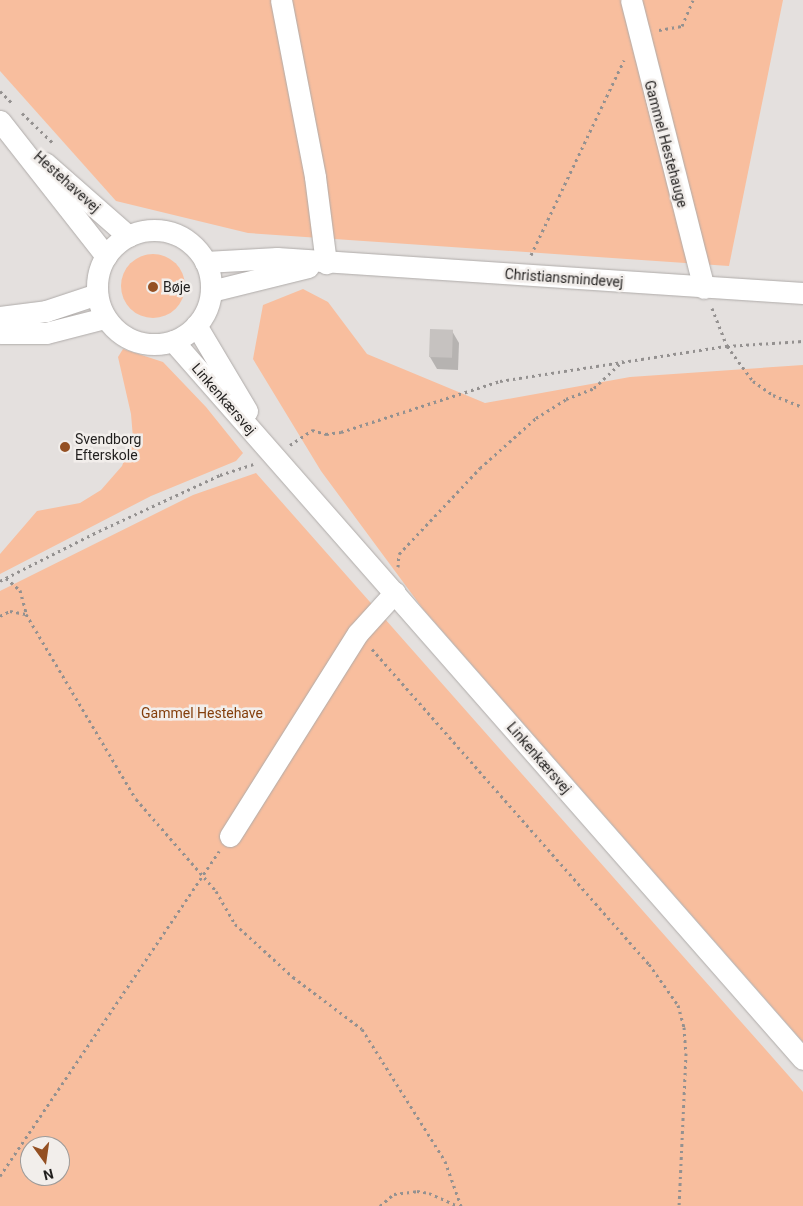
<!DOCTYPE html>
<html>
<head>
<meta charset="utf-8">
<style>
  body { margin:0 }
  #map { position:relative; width:803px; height:1206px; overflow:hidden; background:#e4e0de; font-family:Roboto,sans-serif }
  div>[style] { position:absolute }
  .green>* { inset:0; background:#f8be9e }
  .round { border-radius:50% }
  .shadow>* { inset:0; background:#0003 }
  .building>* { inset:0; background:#c6c2c0; transform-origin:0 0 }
  .path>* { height:3px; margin-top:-1.5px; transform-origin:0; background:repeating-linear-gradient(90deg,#949190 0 2.5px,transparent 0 6.5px) }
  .roads { filter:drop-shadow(0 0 1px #afaba9) drop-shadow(0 0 1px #afaba9) }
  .minor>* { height:21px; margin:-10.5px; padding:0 10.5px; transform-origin:10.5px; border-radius:10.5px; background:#fff }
  .minor>.ring { margin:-10.5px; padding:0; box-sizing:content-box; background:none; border:21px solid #fff; border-radius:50% }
  .dots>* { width:14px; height:14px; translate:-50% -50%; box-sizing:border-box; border:2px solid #f2eeeb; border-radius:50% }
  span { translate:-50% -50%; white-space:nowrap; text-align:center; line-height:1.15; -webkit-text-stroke:5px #f2eeeb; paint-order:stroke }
  .street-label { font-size:14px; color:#211f1e }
  .poi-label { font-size:14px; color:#211f1e }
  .left { translate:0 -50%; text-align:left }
  .park-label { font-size:14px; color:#833e0b }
  .north { position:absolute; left:20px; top:1136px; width:50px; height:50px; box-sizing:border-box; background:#f2eeeb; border:1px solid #9e9b99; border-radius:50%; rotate:166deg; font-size:14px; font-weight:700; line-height:20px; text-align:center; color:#211f1e }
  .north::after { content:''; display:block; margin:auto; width:18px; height:22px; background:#945023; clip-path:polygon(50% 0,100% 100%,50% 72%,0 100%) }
</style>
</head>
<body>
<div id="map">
  <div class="green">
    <i style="clip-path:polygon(0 0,783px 0,729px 266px,248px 233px,116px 201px,0 71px)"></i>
    <i class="round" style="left:121px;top:254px;width:64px;height:64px"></i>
    <i style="clip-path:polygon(303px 289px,328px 302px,367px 354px,485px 403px,630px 377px,803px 365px,803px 1042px,423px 609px,321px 471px,253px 359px,263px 305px)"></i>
    <i style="clip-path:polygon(123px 349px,163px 362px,206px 407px,243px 453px,236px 461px,151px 496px,0 574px,0 554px,37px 511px,80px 503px,101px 490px,122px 466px,133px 438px,131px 414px,118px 357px)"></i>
    <i style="clip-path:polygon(evenodd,256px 473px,803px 1092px,803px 1206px,0 1206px,0 591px,193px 495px,256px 473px,30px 1146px,60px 1146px,60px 1176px,30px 1176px,30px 1146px)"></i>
  </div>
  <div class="shadow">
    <i style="clip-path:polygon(431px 330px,452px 331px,459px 343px,458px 370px,437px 369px,430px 357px)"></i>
  </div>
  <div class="building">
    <i style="left:430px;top:329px;width:23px;height:28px;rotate:2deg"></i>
  </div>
  <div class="path">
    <i style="left:659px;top:30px;width:23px;rotate:-10deg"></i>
    <i style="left:682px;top:26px;width:28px;rotate:-67deg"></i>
    <i style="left:0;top:91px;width:17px;rotate:45deg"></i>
    <i style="left:22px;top:113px;width:43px;rotate:44.1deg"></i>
    <i style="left:531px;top:255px;width:216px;rotate:-64.5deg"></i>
    <i style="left:712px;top:308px;width:41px;rotate:68.5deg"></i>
    <i style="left:727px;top:346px;width:44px;rotate:53.4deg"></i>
    <i style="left:753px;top:381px;width:24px;rotate:35deg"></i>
    <i style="left:773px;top:395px;width:32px;rotate:22deg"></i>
    <i style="left:290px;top:445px;width:27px;rotate:-34deg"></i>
    <i style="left:312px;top:430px;width:15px;rotate:16deg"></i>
    <i style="left:326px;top:434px;width:15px;rotate:-8deg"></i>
    <i style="left:341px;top:432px;width:167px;rotate:-17.8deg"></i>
    <i style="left:500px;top:381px;width:230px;rotate:-8.8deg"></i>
    <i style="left:727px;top:346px;width:76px;rotate:-3.8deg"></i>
    <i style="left:398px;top:567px;width:13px;rotate:-86deg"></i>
    <i style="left:399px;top:554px;width:118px;rotate:-46.7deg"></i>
    <i style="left:480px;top:468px;width:75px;rotate:-41.8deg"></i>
    <i style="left:536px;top:418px;width:36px;rotate:-32deg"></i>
    <i style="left:566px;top:399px;width:30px;rotate:-21deg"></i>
    <i style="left:594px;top:388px;width:40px;rotate:-43deg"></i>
    <i style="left:6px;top:578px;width:18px;rotate:41deg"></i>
    <i style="left:20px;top:590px;width:24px;rotate:75deg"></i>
    <i style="left:0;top:581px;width:111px;rotate:-26.8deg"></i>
    <i style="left:99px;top:531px;width:133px;rotate:-24.8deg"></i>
    <i style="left:220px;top:475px;width:35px;rotate:-18deg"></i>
    <i style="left:0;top:616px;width:11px;rotate:-27deg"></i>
    <i style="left:10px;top:611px;width:16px;rotate:11deg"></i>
    <i style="left:26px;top:614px;width:215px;rotate:59.3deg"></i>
    <i style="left:136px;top:799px;width:122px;rotate:49deg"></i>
    <i style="left:216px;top:891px;width:38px;rotate:60deg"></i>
    <i style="left:235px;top:924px;width:79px;rotate:42.4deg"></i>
    <i style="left:293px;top:977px;width:86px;rotate:37deg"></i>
    <i style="left:362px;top:1029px;width:156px;rotate:57.8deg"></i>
    <i style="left:445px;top:1161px;width:48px;rotate:70.4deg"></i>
    <i style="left:372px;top:649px;width:419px;rotate:48.7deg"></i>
    <i style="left:649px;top:964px;width:50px;rotate:54.7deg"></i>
    <i style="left:678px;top:1005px;width:23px;rotate:75deg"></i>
    <i style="left:684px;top:1027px;width:26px;rotate:86deg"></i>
    <i style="left:686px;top:1053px;width:153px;rotate:92.6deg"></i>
    <i style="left:0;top:1176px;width:392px;rotate:-56deg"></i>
    <i style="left:380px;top:1206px;width:18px;rotate:-41deg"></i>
    <i style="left:394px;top:1194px;width:23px;rotate:-7deg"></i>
    <i style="left:417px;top:1191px;width:12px;rotate:9deg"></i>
    <i style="left:429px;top:1193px;width:32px;rotate:24deg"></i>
  </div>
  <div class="roads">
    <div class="minor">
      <i style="left:281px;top:0;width:180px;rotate:79.1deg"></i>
      <i style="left:315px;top:177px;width:87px;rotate:82.7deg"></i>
      <i style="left:631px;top:0;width:297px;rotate:75.8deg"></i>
      <i style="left:0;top:121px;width:172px;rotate:51.9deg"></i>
      <i style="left:45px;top:163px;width:111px;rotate:41.3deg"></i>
      <i class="ring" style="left:97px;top:230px;width:93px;height:93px"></i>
      <i style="left:205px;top:262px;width:72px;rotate:-3.2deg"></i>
      <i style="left:277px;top:258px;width:527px;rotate:3.81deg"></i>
      <i style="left:211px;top:291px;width:100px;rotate:-13.9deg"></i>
      <i style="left:0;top:317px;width:46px;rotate:-7.4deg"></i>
      <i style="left:46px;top:311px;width:54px;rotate:-18.4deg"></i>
      <i style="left:196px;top:325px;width:100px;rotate:59.3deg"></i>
      <i style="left:0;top:333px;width:46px"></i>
      <i style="left:46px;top:333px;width:61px;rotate:-14.3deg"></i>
      <i style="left:173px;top:341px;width:955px;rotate:48.74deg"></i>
      <i style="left:230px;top:836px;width:240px;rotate:-57.8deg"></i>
      <i style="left:358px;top:633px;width:55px;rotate:-47.9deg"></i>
    </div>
  </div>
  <div class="dots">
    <i style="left:153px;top:287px;background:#945023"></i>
    <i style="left:65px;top:447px;background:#945023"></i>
  </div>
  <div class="street-label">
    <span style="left:666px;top:144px;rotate:75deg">Gammel Hestehauge</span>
    <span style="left:67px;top:182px;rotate:42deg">Hestehavevej</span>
    <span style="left:564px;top:278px;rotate:4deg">Christiansmindevej</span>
    <span style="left:224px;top:399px;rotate:49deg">Linkenkærsvej</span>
    <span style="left:539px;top:758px;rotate:49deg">Linkenkærsvej</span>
  </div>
  <div class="poi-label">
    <span class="left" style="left:163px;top:287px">Bøje</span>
    <span class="left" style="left:75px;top:447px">Svendborg<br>Efterskole</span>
  </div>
  <div class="park-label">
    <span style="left:202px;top:713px">Gammel Hestehave</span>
  </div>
  <div class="north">N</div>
</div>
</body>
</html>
